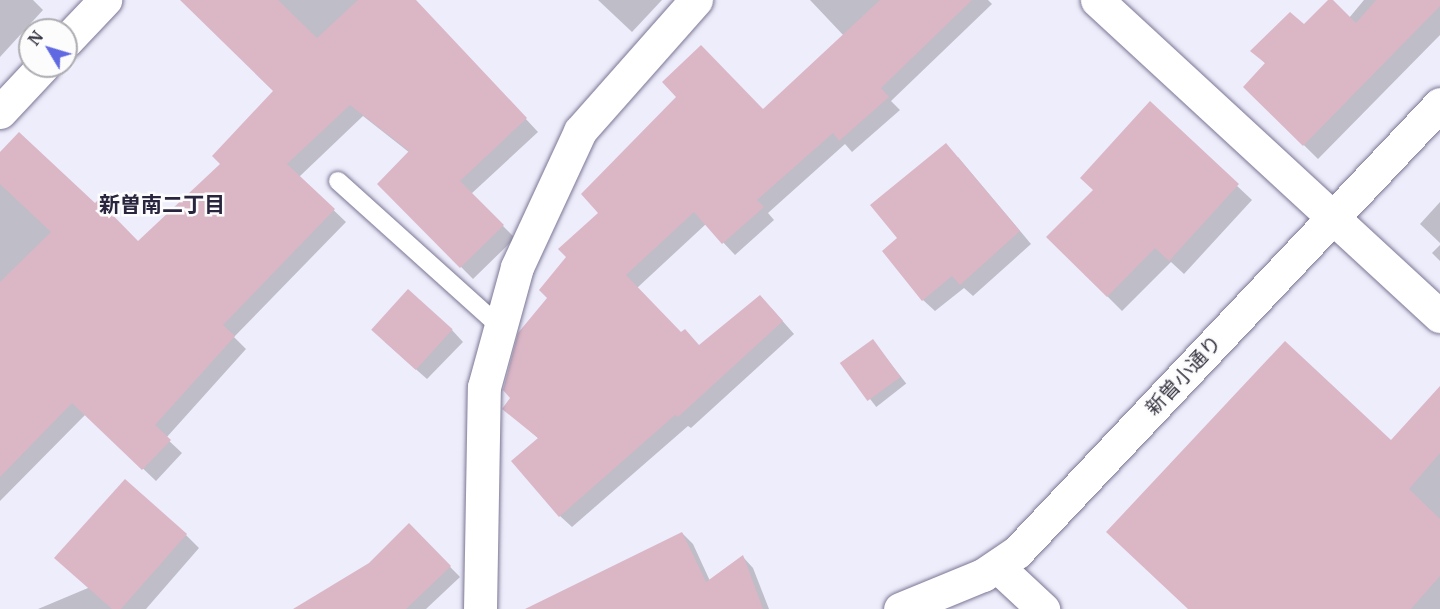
<!DOCTYPE html>
<html>
<head>
<meta charset="utf-8">
<style>
  body { margin:0 }
  #map { position:relative; width:1440px; height:609px; overflow:hidden; background:#eeedfb; font-family:Merriweather,"Noto Sans JP",serif }
  div>[style] { position:absolute }
  .shadow>* { inset:0; background:#0003; transform-origin:0 0 }
  .building>* { inset:0; background:#dbb7c6; transform-origin:0 0 }
  .roads { filter:drop-shadow(0 0 2px #7a7694) drop-shadow(0 0 2px #7a7694) }
  .lane>* { height:18px; margin:-9px; padding:0 9px; transform-origin:9px; border-radius:9px; background:#fff }
  .street>* { height:33px; margin:-16.5px; padding:0 16.5px; transform-origin:16.5px; border-radius:16.5px; background:#fff }
  .secondary>* { height:33px; margin:-16.5px; padding:0 16.5px; transform-origin:16.5px; border-radius:16.5px; background:#fff }
  span { translate:-50% -50%; white-space:nowrap; text-align:center; line-height:1.15; -webkit-text-stroke:5px #fcfcfc; paint-order:stroke }
  .street-label { font-size:20px; color:#373643 }
  .neighbourhood-label { font-size:21px; color:#29253e; font-weight:700 }
  .north { position:absolute; left:18px; top:18px; width:60px; height:60px; box-sizing:border-box; background:#fcfcfc; border:2px solid #adadb2; border-radius:50%; rotate:308deg; font-size:16px; font-weight:700; line-height:24px; text-align:center; color:#373643 }
  .north::after { content:''; display:block; margin:auto; width:21px; height:27px; background:#6069e1; clip-path:polygon(50% 0,100% 100%,50% 72%,0 100%) }
</style>
</head>
<body>
<div id="map">
  <div class="shadow">
    <i style="clip-path:polygon(0 0,33px 0,43px 10px,0 57px)"></i>
    <i style="clip-path:polygon(205px 0,415px 0,538px 132px,471px 194px,515px 238px,473px 279px,379px 184px,410px 153px,363px 116px,299px 177px,346px 222px,234px 337px,246px 349px,166px 438px,182px 453px,156px 481px,86px 414px,0 501px,0 154px,138px 243px,222px 164px,275px 91px)"></i>
    <i style="clip-path:polygon(598px 0,662px 0,632px 32px)"></i>
    <i style="clip-path:polygon(810px 0,988px 0,992px 4px,891px 101px,900px 110px,852px 152px,845px 144px,768px 213px,774px 220px,735px 255px,706px 224px,637px 288px,681px 334px,700px 346px,772px 309px,794px 334px,691px 428px,688px 426px,572px 527px,560px 516px,539px 439px,504px 408px,763px 111px,845px 37px)"></i>
    <i style="clip-path:polygon(1330px 0,1349px 18px,1364px 0,1440px 0,1440px 35px,1318px 159px,1245px 87px,1266px 64px,1253px 51px,1304px 26px)"></i>
    <i style="clip-path:polygon(1150px 104px,1252px 200px,1184px 274px,1171px 262px,1122px 311px,1048px 237px,1095px 190px)"></i>
    <i style="clip-path:polygon(958px 157px,1031px 244px,973px 296px,964px 288px,935px 311px,923px 300px,899px 238px)"></i>
    <i style="clip-path:polygon(1440px 202px,1440px 243px,1420px 224px)"></i>
    <i style="clip-path:polygon(1440px 245px,1440px 261px,1432px 253px)"></i>
    <i style="clip-path:polygon(452px 330px,463px 342px,427px 379px,385px 342px)"></i>
    <i style="left:873px;top:341px;width:54px;height:38px;rotate:52deg"></i>
    <i style="clip-path:polygon(1440px 388px,1440px 609px,1189px 609px,1391px 442px)"></i>
    <i style="clip-path:polygon(409px 525px,460px 577px,426px 609px,303px 609px,370px 565px)"></i>
    <i style="clip-path:polygon(682px 533px,693px 544px,710px 581px,743px 557px,753px 568px,769px 609px,533px 609px)"></i>
    <i style="clip-path:polygon(186px 535px,199px 548px,146px 609px,38px 609px,88px 588px)"></i>
  </div>
  <div class="building">
    <i style="clip-path:polygon(180px 0,278px 0,317px 38px,358px 0,416px 0,527px 118px,460px 181px,504px 225px,460px 268px,377px 184px,409px 151px,350px 105px,287px 164px,335px 209px,223px 325px,235px 336px,155px 425px,171px 440px,142px 470px,72px 403px,0 477px,0 282px,51px 232px,0 184px,0 152px,19px 132px,95px 203px,98px 200px,138px 241px,220px 164px,212px 156px,273px 91px)"></i>
    <i style="clip-path:polygon(880px 0,972px 0,881px 88px,889px 97px,839px 141px,833px 133px,757px 200px,764px 207px,722px 244px,694px 212px,626px 275px,681px 332px,685px 329px,699px 345px,760px 295px,783px 321px,678px 417px,675px 415px,559px 517px,511px 461px,538px 438px,502px 409px,510px 398px,503px 390px,518px 333px,547px 298px,539px 290px,566px 257px,558px 249px,598px 213px,581px 194px,676px 97px,662px 82px,701px 45px,763px 109px)"></i>
    <i style="clip-path:polygon(1328px 0,1333px 0,1356px 23px,1376px 0,1440px 0,1440px 6px,1303px 146px,1243px 87px,1265px 63px,1250px 51px,1290px 12px,1304px 24px)"></i>
    <i style="clip-path:polygon(1150px 101px,1239px 184px,1169px 261px,1155px 248px,1107px 297px,1046px 237px,1093px 190px,1080px 178px)"></i>
    <i style="clip-path:polygon(946px 143px,1020px 231px,960px 285px,952px 276px,922px 301px,882px 251px,897px 238px,870px 205px)"></i>
    <i style="left:408px;top:289px;width:60px;height:55px;rotate:42deg"></i>
    <i style="left:873px;top:339px;width:47px;height:41px;rotate:54deg"></i>
    <i style="clip-path:polygon(1285px 341px,1391px 440px,1440px 386px,1440px 453px,1409px 489px,1440px 519px,1440px 576px,1411px 609px,1188px 609px,1106px 532px)"></i>
    <i style="clip-path:polygon(125px 479px,187px 534px,121px 609px,112px 609px,54px 558px)"></i>
    <i style="clip-path:polygon(409px 523px,451px 566px,406px 609px,293px 609px,369px 563px)"></i>
    <i style="clip-path:polygon(682px 532px,706px 582px,743px 555px,763px 609px,525px 609px)"></i>
  </div>
  <div class="roads">
    <div class="lane">
      <i style="left:338px;top:181px;width:218px;rotate:42deg"></i>
    </div>
    <div class="street">
      <i style="left:1097px;top:0;width:466px;rotate:42.7deg"></i>
      <i style="left:66px;top:41px;width:57px;rotate:-46.4deg"></i>
      <i style="left:0;top:112px;width:63px;rotate:-46.9deg"></i>
      <i style="left:480px;top:609px;width:222px;rotate:-89deg"></i>
      <i style="left:484px;top:387px;width:124px;rotate:-74.6deg"></i>
      <i style="left:517px;top:267px;width:150px;rotate:-65.1deg"></i>
      <i style="left:580px;top:131px;width:175px;rotate:-48.5deg"></i>
    </div>
    <div class="secondary">
      <i style="left:998px;top:567px;width:62px;rotate:43deg"></i>
      <i style="left:900px;top:609px;width:90px;rotate:-22.3deg"></i>
      <i style="left:983px;top:575px;width:41px;rotate:-34.1deg"></i>
      <i style="left:1017px;top:552px;width:616px;rotate:-46.64deg"></i>
    </div>
  </div>
  <div class="street-label">
    <span style="left:1183px;top:375px;rotate:-47deg">新曽小通り</span>
  </div>
  <div class="neighbourhood-label">
    <span style="left:162px;top:205px">新曽南二丁目</span>
  </div>
  <div class="north">N</div>
</div>
</body>
</html>
